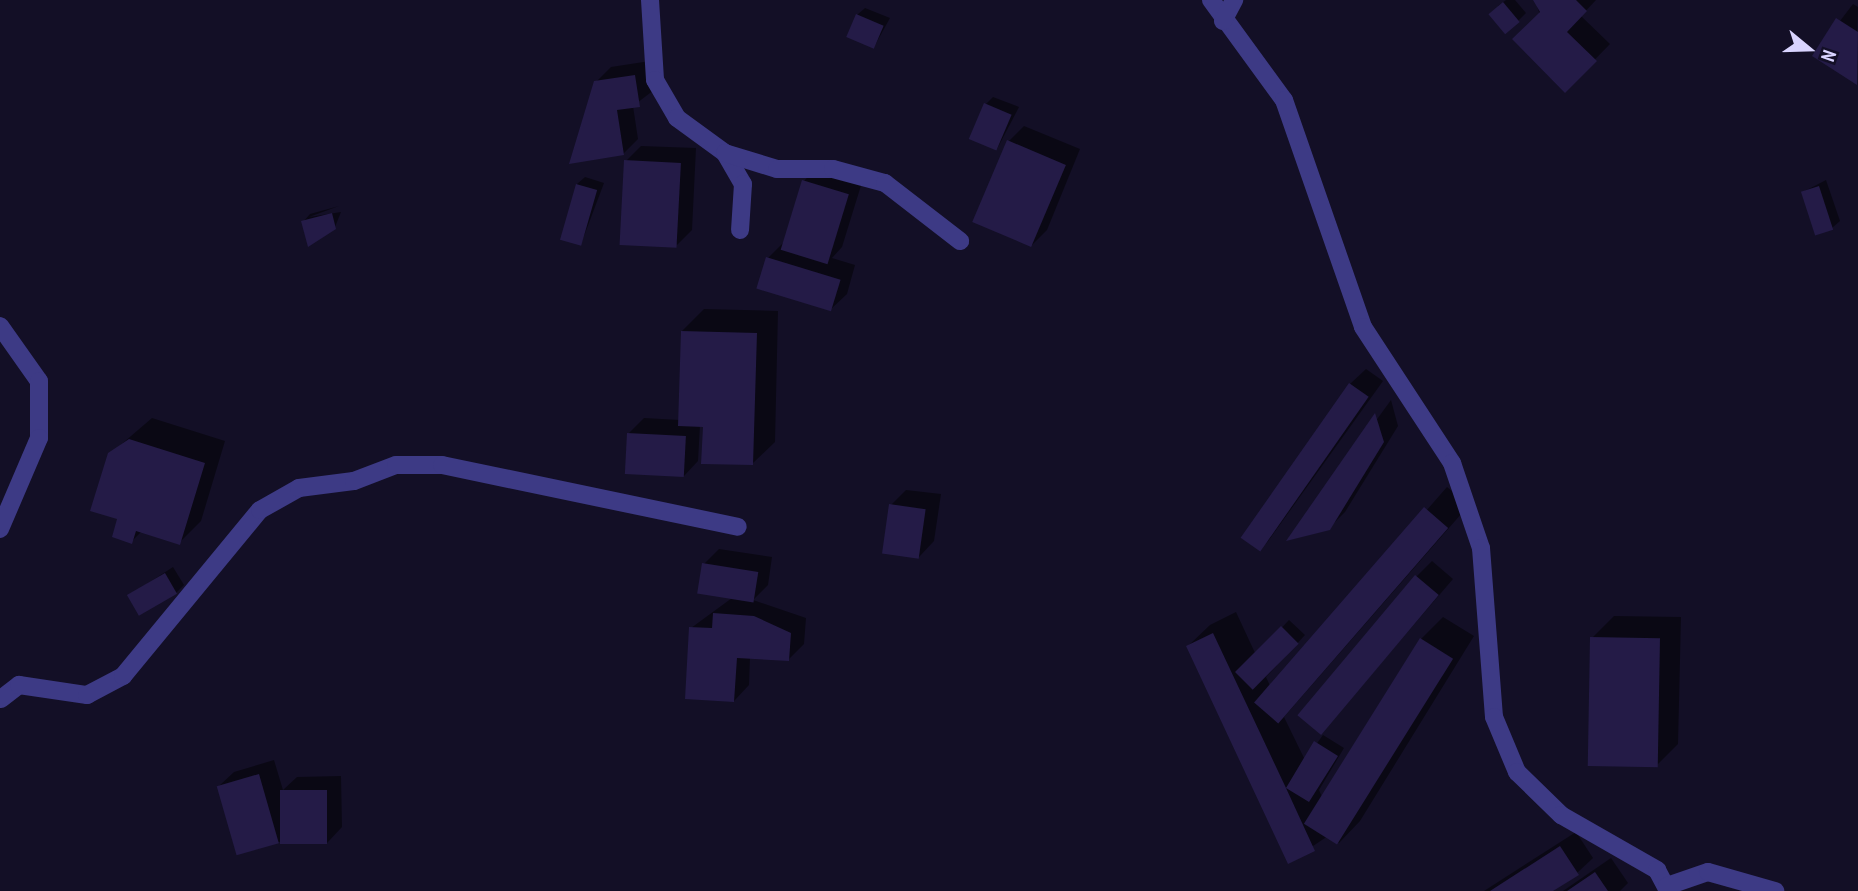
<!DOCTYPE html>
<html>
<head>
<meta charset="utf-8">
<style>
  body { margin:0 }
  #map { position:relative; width:1858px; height:891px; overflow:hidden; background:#130f26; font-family:"PT Sans Narrow",sans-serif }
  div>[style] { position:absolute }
  .shadow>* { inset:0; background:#0007 }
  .building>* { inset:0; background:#241b47; transform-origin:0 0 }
  .minor>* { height:18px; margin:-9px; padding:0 9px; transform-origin:9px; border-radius:9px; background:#3d3a85 }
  span { translate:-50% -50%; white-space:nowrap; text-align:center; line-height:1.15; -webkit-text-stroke:7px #130f26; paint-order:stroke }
  .north { position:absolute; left:1774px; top:14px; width:70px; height:70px; -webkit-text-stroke:5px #130f26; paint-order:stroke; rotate:109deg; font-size:19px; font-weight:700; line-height:28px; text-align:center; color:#d9d4ff }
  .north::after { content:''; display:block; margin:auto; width:24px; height:32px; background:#d9d4ff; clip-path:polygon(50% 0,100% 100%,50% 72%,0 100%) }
</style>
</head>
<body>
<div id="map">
  <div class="shadow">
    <i style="clip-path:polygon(1506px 0,1515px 0,1526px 13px,1518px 21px,1498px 6px)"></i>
    <i style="clip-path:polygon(1535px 0,1596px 0,1581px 16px,1610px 44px,1565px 90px)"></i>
    <i style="clip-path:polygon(1853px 4px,1858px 7px,1856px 83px,1814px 55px)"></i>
    <i style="clip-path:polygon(865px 8px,890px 18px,874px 47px,857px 15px)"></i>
    <i style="clip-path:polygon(650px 61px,654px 90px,633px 106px,638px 139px,623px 154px,596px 82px,611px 67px)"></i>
    <i style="clip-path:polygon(993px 97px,1019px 107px,997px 149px,986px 104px)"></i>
    <i style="clip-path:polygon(1024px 126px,1080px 149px,1047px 230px,1032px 245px,1009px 141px)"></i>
    <i style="clip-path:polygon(641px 146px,696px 148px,692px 230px,677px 245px,626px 161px)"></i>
    <i style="clip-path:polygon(819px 165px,863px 179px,842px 247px,832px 258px,855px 265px,847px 294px,831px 309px,768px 258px,783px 243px,804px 181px)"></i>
    <i style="clip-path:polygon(585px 177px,604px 183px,581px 244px,577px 184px)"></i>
    <i style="clip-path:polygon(1826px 180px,1840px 221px,1832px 228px,1803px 192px)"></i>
    <i style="clip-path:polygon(339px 206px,309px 217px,341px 212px,335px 227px,303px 222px,310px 214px)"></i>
    <i style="clip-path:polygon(704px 309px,778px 311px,775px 442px,753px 463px,700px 425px,698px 461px,683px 477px,629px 433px,644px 418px,680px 420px,682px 331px)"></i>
    <i style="clip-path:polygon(1366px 369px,1383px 381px,1266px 544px,1350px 384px)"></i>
    <i style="clip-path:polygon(1391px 400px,1398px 426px,1345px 512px,1329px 528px,1290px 539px)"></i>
    <i style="clip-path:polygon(152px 418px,225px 441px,201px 521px,179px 543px,142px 531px,131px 542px,119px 518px,110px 454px)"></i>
    <i style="clip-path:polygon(1447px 487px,1469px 505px,1284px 717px,1305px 760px,1323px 735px,1344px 748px,1319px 790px,1323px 799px,1421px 639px,1443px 617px,1474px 636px,1360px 821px,1339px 843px,1328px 836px,1289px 862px,1188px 646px,1210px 625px,1236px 612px,1256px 655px,1289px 620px,1305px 635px,1266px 677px,1271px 688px)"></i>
    <i style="clip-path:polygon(906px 490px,941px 494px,934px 541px,919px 557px,891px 505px)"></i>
    <i style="clip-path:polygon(719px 549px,772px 557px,768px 585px,753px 600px,806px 618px,804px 644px,789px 659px,750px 657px,749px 685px,734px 701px,691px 628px,732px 598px,704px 564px)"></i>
    <i style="clip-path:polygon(1432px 561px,1453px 579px,1321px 733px,1416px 577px)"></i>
    <i style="clip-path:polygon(173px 567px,184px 585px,176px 593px,130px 595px)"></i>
    <i style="clip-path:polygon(1614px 616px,1681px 617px,1678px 744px,1656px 766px,1592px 638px)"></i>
    <i style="clip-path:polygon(274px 760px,283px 790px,297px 777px,341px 776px,342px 827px,327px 843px,278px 842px,218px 787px,234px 772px)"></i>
    <i style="clip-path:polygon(1576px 832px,1593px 858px,1577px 873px,1550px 891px,1484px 891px)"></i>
    <i style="clip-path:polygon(1611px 858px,1628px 883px,1620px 891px,1563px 891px)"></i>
  </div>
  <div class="building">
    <i style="clip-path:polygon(1533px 0,1576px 0,1587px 11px,1567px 32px,1597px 61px,1565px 93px,1512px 39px,1540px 12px)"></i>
    <i style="left:1503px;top:2px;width:26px;height:19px;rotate:50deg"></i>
    <i style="left:856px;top:14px;width:30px;height:25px;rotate:23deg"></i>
    <i style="clip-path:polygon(1836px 18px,1858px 32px,1857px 85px,1812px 56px)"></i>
    <i style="clip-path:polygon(635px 75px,640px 107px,617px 110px,624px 155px,569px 164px,594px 81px)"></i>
    <i style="left:984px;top:103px;width:30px;height:39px;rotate:23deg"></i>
    <i style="left:1007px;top:140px;width:64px;height:89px;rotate:23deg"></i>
    <i style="left:624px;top:160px;width:57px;height:85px;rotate:3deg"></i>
    <i style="left:802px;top:180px;width:49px;height:73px;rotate:17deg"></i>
    <i style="left:576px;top:184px;width:22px;height:58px;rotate:16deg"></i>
    <i style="left:1819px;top:186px;width:46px;height:19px;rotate:72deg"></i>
    <i style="clip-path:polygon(332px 213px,336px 229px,308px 247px,301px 221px)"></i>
    <i style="left:766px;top:257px;width:78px;height:33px;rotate:17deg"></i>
    <i style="clip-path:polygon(681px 331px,757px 333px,753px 465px,701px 464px,703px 427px,678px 426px)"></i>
    <i style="left:1349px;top:383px;width:24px;height:189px;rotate:35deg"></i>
    <i style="clip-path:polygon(1375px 413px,1384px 442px,1330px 530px,1286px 541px)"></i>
    <i style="left:627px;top:433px;width:59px;height:41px;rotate:3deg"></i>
    <i style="clip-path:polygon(129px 439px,205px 463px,180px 545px,136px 531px,132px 544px,112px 537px,117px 519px,90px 511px,108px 453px)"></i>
    <i style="left:889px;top:504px;width:37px;height:50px;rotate:8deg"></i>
    <i style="left:1424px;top:507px;width:32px;height:259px;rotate:41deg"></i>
    <i style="left:702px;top:563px;width:57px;height:31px;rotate:9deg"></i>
    <i style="left:165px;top:573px;width:24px;height:44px;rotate:60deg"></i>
    <i style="left:1415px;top:575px;width:31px;height:183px;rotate:40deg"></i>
    <i style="clip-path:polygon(713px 613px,754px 616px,791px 633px,789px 661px,737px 658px,734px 702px,685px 699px,689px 627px,712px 628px)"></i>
    <i style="left:1281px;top:626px;width:25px;height:65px;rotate:45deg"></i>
    <i style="clip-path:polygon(1213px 633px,1286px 788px,1314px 741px,1338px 756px,1309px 802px,1286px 788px,1315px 851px,1288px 864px,1186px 646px)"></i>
    <i style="left:1590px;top:637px;width:70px;height:129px;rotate:1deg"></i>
    <i style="left:1420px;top:638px;width:39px;height:219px;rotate:32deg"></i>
    <i style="left:259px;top:774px;width:72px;height:44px;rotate:74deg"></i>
    <i style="left:327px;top:790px;width:54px;height:47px;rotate:90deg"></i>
    <i style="clip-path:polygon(1560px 846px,1579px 875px,1553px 891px,1490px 891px)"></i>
    <i style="clip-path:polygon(1595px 872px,1608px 891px,1567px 891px)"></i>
  </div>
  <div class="minor">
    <i style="left:650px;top:0;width:80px;rotate:86.4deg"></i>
    <i style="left:655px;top:80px;width:44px;rotate:59.9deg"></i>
    <i style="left:677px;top:118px;width:59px;rotate:36.1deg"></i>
    <i style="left:725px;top:153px;width:36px;rotate:60deg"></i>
    <i style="left:743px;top:184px;width:46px;rotate:93.7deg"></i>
    <i style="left:1211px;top:0;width:124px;rotate:53.9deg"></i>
    <i style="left:1284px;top:100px;width:240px;rotate:70.8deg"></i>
    <i style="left:1363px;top:327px;width:163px;rotate:56.8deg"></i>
    <i style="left:1452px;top:463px;width:90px;rotate:71.2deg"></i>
    <i style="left:1481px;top:548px;width:169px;rotate:85.6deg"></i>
    <i style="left:1494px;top:717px;width:60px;rotate:67.3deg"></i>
    <i style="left:1517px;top:772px;width:62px;rotate:44.3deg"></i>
    <i style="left:1561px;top:815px;width:111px;rotate:29.8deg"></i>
    <i style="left:1657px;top:870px;width:24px;rotate:62deg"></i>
    <i style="left:1223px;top:21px;width:24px;rotate:-62deg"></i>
    <i style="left:725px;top:153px;width:54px;rotate:17.1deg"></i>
    <i style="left:777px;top:169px;width:56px"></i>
    <i style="left:833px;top:169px;width:54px;rotate:15.1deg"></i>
    <i style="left:885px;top:183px;width:95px;rotate:37.7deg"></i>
    <i style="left:0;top:326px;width:67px;rotate:54.7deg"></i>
    <i style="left:39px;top:381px;width:57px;rotate:90deg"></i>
    <i style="left:39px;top:438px;width:99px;rotate:113.2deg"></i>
    <i style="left:1px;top:699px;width:23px;rotate:-38deg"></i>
    <i style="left:19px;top:685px;width:69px;rotate:8.4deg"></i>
    <i style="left:87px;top:695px;width:41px;rotate:-27.8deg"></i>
    <i style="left:123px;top:676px;width:215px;rotate:-50.5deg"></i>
    <i style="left:260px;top:510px;width:45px;rotate:-29.4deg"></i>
    <i style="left:299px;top:488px;width:55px;rotate:-7.3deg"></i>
    <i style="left:354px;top:481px;width:45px;rotate:-20.9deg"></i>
    <i style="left:396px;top:465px;width:46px"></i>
    <i style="left:442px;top:465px;width:302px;rotate:11.8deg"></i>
    <i style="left:1667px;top:886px;width:43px;rotate:-18.9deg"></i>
    <i style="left:1708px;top:872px;width:70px;rotate:15.8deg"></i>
  </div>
  <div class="north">N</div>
</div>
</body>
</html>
